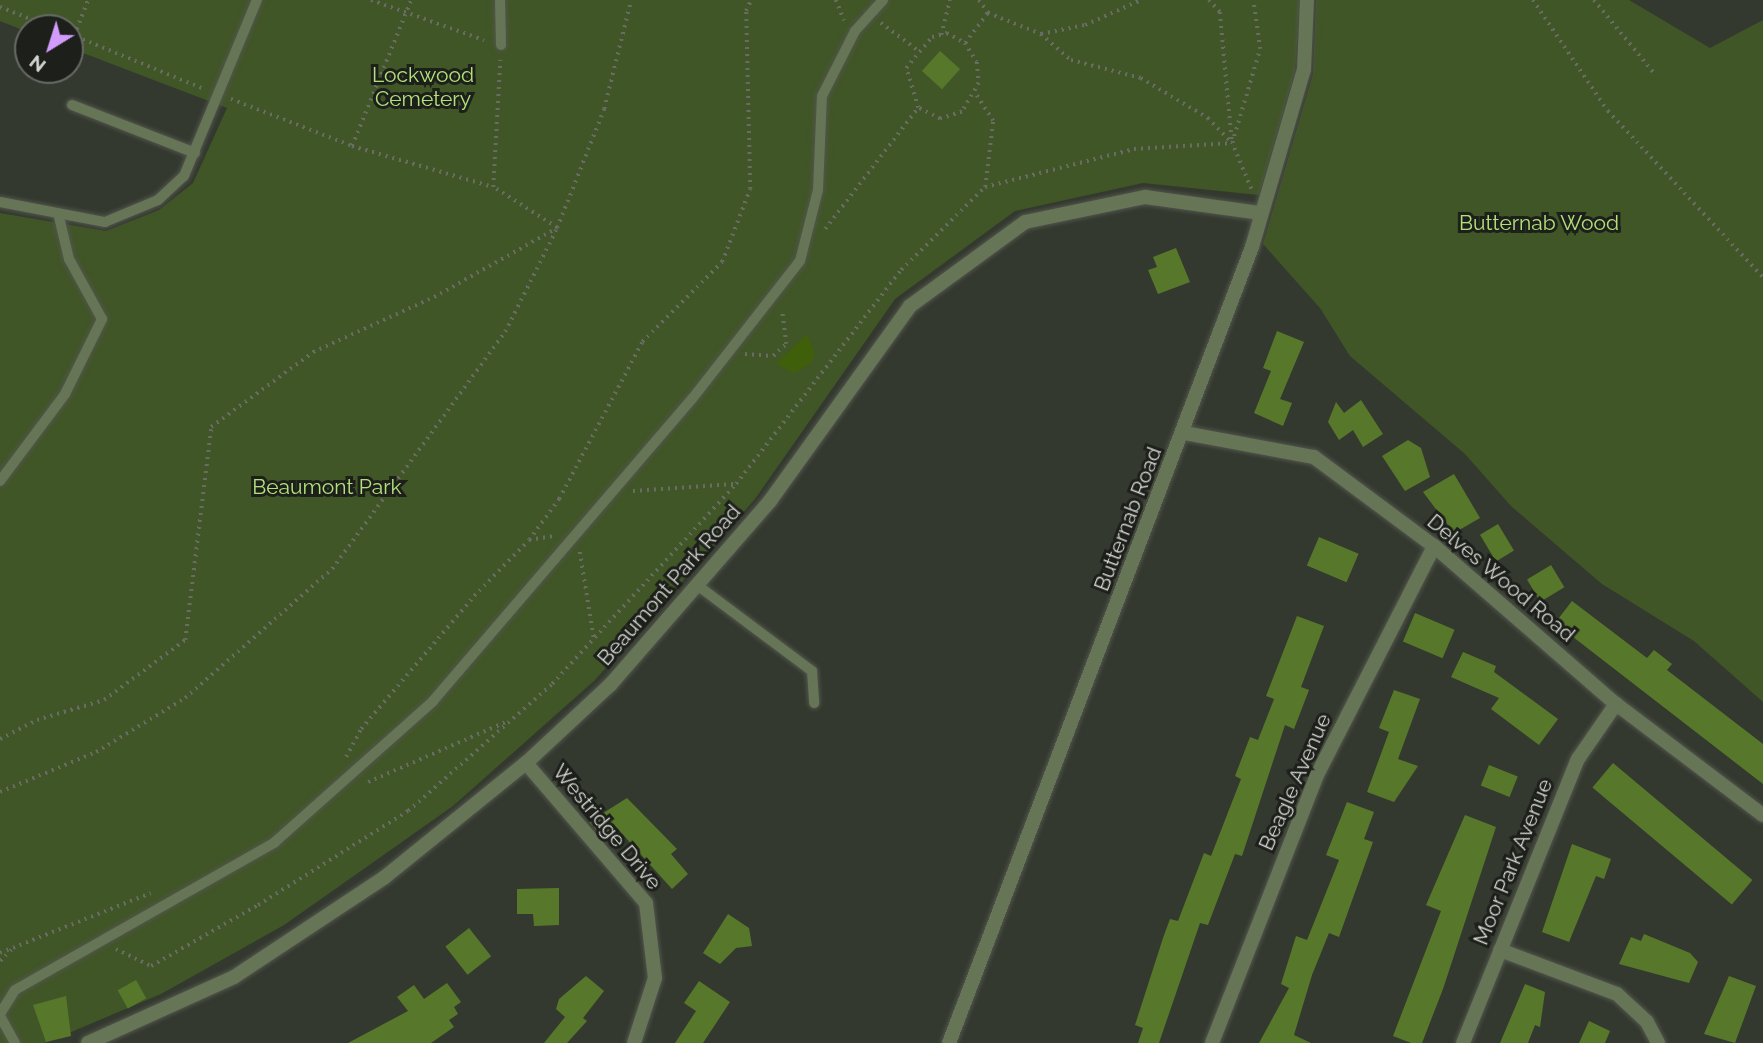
<!DOCTYPE html>
<html>
<head>
<meta charset="utf-8">
<style>
  body { margin:0 }
  #map { position:relative; width:1763px; height:1043px; overflow:hidden; background:#34392f; font-family:Raleway,sans-serif }
  div>[style] { position:absolute }
  .green>* { inset:0; background:#415627 }
  .water>* { inset:0; background:#405f0a }
  .building>* { inset:0; background:#57782a; transform-origin:0 0 }
  .path>* { height:3.5px; margin-top:-1.75px; transform-origin:0; background:repeating-linear-gradient(90deg,#686c64 0 2px,transparent 0 7px) }
  .roads { filter:drop-shadow(0 0 2px #51554c) drop-shadow(0 0 2px #51554c) }
  .service>* { height:10px; margin:-5px; padding:0 5px; transform-origin:5px; border-radius:5px; background:#667555 }
  .minor>* { height:14px; margin:-7px; padding:0 7px; transform-origin:7px; border-radius:7px; background:#667555 }
  span { translate:-50% -50%; white-space:nowrap; text-align:center; line-height:1.15; -webkit-text-stroke:6px #1d1f1b; paint-order:stroke }
  .park-label { font-size:21px; color:#b2e179 }
  .street-label { font-size:21px; color:#d4d7d1 }
  .north { position:absolute; left:14px; top:14px; width:70px; height:70px; box-sizing:border-box; background:#1d1f1b; border:2px solid #666964; border-radius:50%; rotate:218deg; font-size:19px; font-weight:700; line-height:28px; text-align:center; color:#d4d7d1 }
  .north::after { content:''; display:block; margin:auto; width:24px; height:32px; background:#d29cfd; clip-path:polygon(50% 0,100% 100%,50% 72%,0 100%) }
</style>
</head>
<body>
<div id="map">
  <div class="green">
    <i style="clip-path:polygon(0 0,1300px 0,1295px 72px,1259px 195px,1143px 183px,1015px 211px,895px 299px,755px 499px,595px 680px,453px 806px,284px 925px,161px 994px,45px 1043px,0 1043px,0 213px,106px 231px,159px 210px,193px 183px,227px 108px,70px 48px,70px 28px,28px 32px,0 21px)"></i>
    <i style="clip-path:polygon(1316px 0,1629px 0,1710px 48px,1763px 20px,1763px 702px,1694px 641px,1602px 584px,1511px 506px,1465px 454px,1350px 356px,1320px 308px,1263px 244px,1313px 74px)"></i>
  </div>
  <div class="water">
    <i style="clip-path:polygon(807px 334px,815px 354px,810px 364px,794px 373px,776px 364px)"></i>
  </div>
  <div class="building">
    <i style="left:940px;top:51px;width:27px;height:27px;rotate:42deg"></i>
    <i style="clip-path:polygon(1176px 248px,1190px 282px,1158px 294px,1148px 270px,1157px 267px,1153px 257px)"></i>
    <i style="clip-path:polygon(1277px 331px,1304px 342px,1280px 399px,1292px 403px,1283px 426px,1254px 413px,1271px 371px,1263px 368px)"></i>
    <i style="clip-path:polygon(1361px 400px,1383px 434px,1363px 447px,1353px 430px,1339px 440px,1328px 422px,1336px 402px,1344px 413px)"></i>
    <i style="clip-path:polygon(1408px 440px,1421px 448px,1430px 477px,1405px 491px,1382px 456px)"></i>
    <i style="clip-path:polygon(1454px 474px,1480px 518px,1454px 533px,1423px 492px)"></i>
    <i style="left:1498px;top:524px;width:31px;height:21px;rotate:59deg"></i>
    <i style="left:1319px;top:537px;width:43px;height:31px;rotate:23deg"></i>
    <i style="left:1551px;top:565px;width:26px;height:28px;rotate:59deg"></i>
    <i style="clip-path:polygon(1572px 601px,1647px 658px,1654px 650px,1672px 664px,1667px 670px,1763px 744px,1763px 784px,1555px 623px)"></i>
    <i style="left:1415px;top:613px;width:43px;height:31px;rotate:23deg"></i>
    <i style="clip-path:polygon(1297px 616px,1324px 626px,1301px 687px,1309px 690px,1294px 729px,1285px 725px,1242px 856px,1235px 854px,1208px 925px,1200px 923px,1159px 1043px,1138px 1043px,1143px 1028px,1135px 1025px,1163px 938px,1170px 919px,1178px 921px,1204px 853px,1211px 856px,1241px 779px,1235px 776px,1250px 737px,1258px 740px,1274px 699px,1266px 696px)"></i>
    <i style="clip-path:polygon(1463px 652px,1496px 666px,1494px 672px,1558px 719px,1539px 745px,1491px 709px,1499px 698px,1451px 677px)"></i>
    <i style="clip-path:polygon(1394px 690px,1420px 699px,1398px 759px,1418px 766px,1394px 802px,1367px 792px,1389px 732px,1379px 728px)"></i>
    <i style="left:1613px;top:763px;width:182px;height:32px;rotate:40deg"></i>
    <i style="left:1489px;top:765px;width:31px;height:22px;rotate:22deg"></i>
    <i style="clip-path:polygon(627px 798px,677px 849px,671px 854px,688px 874px,672px 889px,617px 828px,604px 839px,589px 822px)"></i>
    <i style="clip-path:polygon(1347px 802px,1374px 812px,1364px 839px,1373px 842px,1339px 937px,1329px 933px,1312px 975px,1294px 1035px,1311px 1043px,1259px 1043px,1289px 988px,1281px 984px,1296px 936px,1307px 940px,1339px 860px,1326px 855px)"></i>
    <i style="clip-path:polygon(1465px 815px,1496px 827px,1443px 989px,1422px 1043px,1411px 1043px,1393px 1036px,1441px 911px,1426px 905px)"></i>
    <i style="clip-path:polygon(1572px 844px,1611px 859px,1604px 879px,1596px 876px,1569px 942px,1542px 932px)"></i>
    <i style="clip-path:polygon(559px 888px,559px 925px,534px 926px,533px 914px,517px 914px,517px 889px)"></i>
    <i style="clip-path:polygon(728px 914px,749px 928px,752px 946px,736px 948px,720px 964px,703px 953px)"></i>
    <i style="left:469px;top:928px;width:36px;height:30px;rotate:52deg"></i>
    <i style="clip-path:polygon(1644px 934px,1690px 953px,1698px 962px,1689px 983px,1619px 964px,1631px 937px,1641px 941px)"></i>
    <i style="clip-path:polygon(586px 976px,604px 991px,583px 1018px,587px 1021px,567px 1043px,544px 1043px,565px 1017px,556px 1009px,559px 999px)"></i>
    <i style="clip-path:polygon(1729px 976px,1756px 986px,1735px 1043px,1704px 1034px)"></i>
    <i style="left:136px;top:980px;width:21px;height:21px;rotate:61deg"></i>
    <i style="clip-path:polygon(699px 981px,730px 1002px,703px 1043px,675px 1043px,696px 1011px,684px 1003px)"></i>
    <i style="clip-path:polygon(447px 983px,461px 1002px,454px 1007px,458px 1014px,449px 1020px,454px 1027px,431px 1043px,348px 1043px,408px 1011px,397px 997px,414px 985px,424px 999px)"></i>
    <i style="clip-path:polygon(1525px 984px,1545px 992px,1540px 1027px,1535px 1025px,1528px 1043px,1500px 1043px)"></i>
    <i style="clip-path:polygon(66px 996px,71px 1036px,46px 1042px,33px 1005px)"></i>
    <i style="clip-path:polygon(1589px 1021px,1610px 1031px,1605px 1043px,1579px 1043px)"></i>
  </div>
  <div class="path">
    <i style="left:371px;top:0;width:120px;rotate:19.5deg"></i>
    <i style="left:836px;top:0;width:22px;rotate:68deg"></i>
    <i style="left:979px;top:0;width:16px;rotate:55deg"></i>
    <i style="left:988px;top:13px;width:57px;rotate:21.6deg"></i>
    <i style="left:1041px;top:34px;width:45px;rotate:-11.6deg"></i>
    <i style="left:1085px;top:25px;width:61px;rotate:-24.1deg"></i>
    <i style="left:1209px;top:0;width:16px;rotate:47deg"></i>
    <i style="left:1220px;top:12px;width:130px;rotate:84.7deg"></i>
    <i style="left:1533px;top:0;width:134px;rotate:56deg"></i>
    <i style="left:1608px;top:111px;width:227px;rotate:47deg"></i>
    <i style="left:1594px;top:0;width:94px;rotate:50.6deg"></i>
    <i style="left:0;top:7px;width:58px;rotate:21.3deg"></i>
    <i style="left:881px;top:23px;width:47px;rotate:36.4deg"></i>
    <i style="left:947px;top:33px;width:21px;rotate:29deg"></i>
    <i style="left:965px;top:43px;width:22px;rotate:58deg"></i>
    <i style="left:977px;top:62px;width:21px;rotate:85deg"></i>
    <i style="left:979px;top:83px;width:34px;rotate:120deg"></i>
    <i style="left:962px;top:112px;width:23px;rotate:162deg"></i>
    <i style="left:940px;top:119px;width:25px;rotate:-153deg"></i>
    <i style="left:918px;top:108px;width:42px;rotate:-106.7deg"></i>
    <i style="left:906px;top:68px;width:40px;rotate:-50deg"></i>
    <i style="left:932px;top:37px;width:16px;rotate:-15deg"></i>
    <i style="left:70px;top:34px;width:145px;rotate:22.3deg"></i>
    <i style="left:1041px;top:34px;width:40px;rotate:41deg"></i>
    <i style="left:1071px;top:60px;width:72px;rotate:14.4deg"></i>
    <i style="left:1141px;top:78px;width:78px;rotate:30.8deg"></i>
    <i style="left:1208px;top:118px;width:35px;rotate:46deg"></i>
    <i style="left:941px;top:35px;width:36px;rotate:-76deg"></i>
    <i style="left:74px;top:36px;width:39px;rotate:-69deg"></i>
    <i style="left:965px;top:43px;width:38px;rotate:-53deg"></i>
    <i style="left:231px;top:99px;width:130px;rotate:21.2deg"></i>
    <i style="left:352px;top:146px;width:157px;rotate:-68deg"></i>
    <i style="left:352px;top:146px;width:147px;rotate:16.2deg"></i>
    <i style="left:493px;top:187px;width:127px;rotate:-86.8deg"></i>
    <i style="left:985px;top:187px;width:154px;rotate:-14.3deg"></i>
    <i style="left:1134px;top:149px;width:98px;rotate:-3.5deg"></i>
    <i style="left:1251px;top:189px;width:50px;rotate:-112.4deg"></i>
    <i style="left:1232px;top:143px;width:98px;rotate:-73.4deg"></i>
    <i style="left:1260px;top:49px;width:49px;rotate:-98.1deg"></i>
    <i style="left:825px;top:229px;width:153px;rotate:-52.5deg"></i>
    <i style="left:745px;top:354px;width:28px;rotate:4deg"></i>
    <i style="left:773px;top:356px;width:18px;rotate:-43deg"></i>
    <i style="left:786px;top:344px;width:34px;rotate:-97deg"></i>
    <i style="left:633px;top:491px;width:101px;rotate:-4deg"></i>
    <i style="left:529px;top:540px;width:51px;rotate:-53.8deg"></i>
    <i style="left:559px;top:499px;width:178px;rotate:-62.1deg"></i>
    <i style="left:642px;top:342px;width:113px;rotate:-45deg"></i>
    <i style="left:722px;top:262px;width:78px;rotate:-69deg"></i>
    <i style="left:750px;top:189px;width:178px;rotate:-91.3deg"></i>
    <i style="left:746px;top:11px;width:12px;rotate:-66deg"></i>
    <i style="left:580px;top:552px;width:87px;rotate:80.8deg"></i>
    <i style="left:0;top:739px;width:42px;rotate:-27.2deg"></i>
    <i style="left:37px;top:720px;width:70px;rotate:-16.6deg"></i>
    <i style="left:104px;top:700px;width:101px;rotate:-36.5deg"></i>
    <i style="left:185px;top:640px;width:215px;rotate:-83deg"></i>
    <i style="left:211px;top:427px;width:127px;rotate:-36.3deg"></i>
    <i style="left:313px;top:352px;width:133px;rotate:-24.4deg"></i>
    <i style="left:434px;top:297px;width:141px;rotate:-29.3deg"></i>
    <i style="left:557px;top:228px;width:128px;rotate:-68.4deg"></i>
    <i style="left:604px;top:109px;width:112px;rotate:-76.1deg"></i>
    <i style="left:346px;top:757px;width:32px;rotate:-62deg"></i>
    <i style="left:361px;top:729px;width:175px;rotate:-49.6deg"></i>
    <i style="left:474px;top:596px;width:78px;rotate:-45.5deg"></i>
    <i style="left:529px;top:540px;width:25px;rotate:-9deg"></i>
    <i style="left:368px;top:782px;width:150px;rotate:-23.5deg"></i>
    <i style="left:0;top:792px;width:104px;rotate:-22.6deg"></i>
    <i style="left:96px;top:752px;width:104px;rotate:-31.2deg"></i>
    <i style="left:185px;top:698px;width:196px;rotate:-41.3deg"></i>
    <i style="left:332px;top:569px;width:293px;rotate:-53.9deg"></i>
    <i style="left:505px;top:332px;width:116px;rotate:-63.4deg"></i>
    <i style="left:557px;top:228px;width:76px;rotate:-147.4deg"></i>
    <i style="left:116px;top:949px;width:39px;rotate:26deg"></i>
    <i style="left:151px;top:966px;width:123px;rotate:-29.7deg"></i>
    <i style="left:258px;top:905px;width:177px;rotate:-32.1deg"></i>
    <i style="left:408px;top:811px;width:192px;rotate:-41.4deg"></i>
    <i style="left:552px;top:684px;width:272px;rotate:-47.4deg"></i>
    <i style="left:736px;top:484px;width:270px;rotate:-52.4deg"></i>
    <i style="left:901px;top:270px;width:118px;rotate:-44.7deg"></i>
    <i style="left:985px;top:187px;width:66px;rotate:-83.1deg"></i>
    <i style="left:993px;top:121px;width:33px;rotate:-123deg"></i>
    <i style="left:0;top:953px;width:162px;rotate:-21.7deg"></i>
    <i style="left:0;top:961px;width:16px;rotate:-45deg"></i>
  </div>
  <div class="roads">
    <div class="service">
      <i style="left:500px;top:0;width:45px;rotate:88.7deg"></i>
      <i style="left:72px;top:105px;width:132px;rotate:21.3deg"></i>
      <i style="left:0;top:202px;width:107px;rotate:10.8deg"></i>
      <i style="left:105px;top:222px;width:57px;rotate:-22.5deg"></i>
      <i style="left:158px;top:200px;width:35px;rotate:-43deg"></i>
      <i style="left:184px;top:176px;width:191px;rotate:-67.5deg"></i>
      <i style="left:0;top:481px;width:109px;rotate:-53.2deg"></i>
      <i style="left:65px;top:394px;width:84px;rotate:-63.7deg"></i>
      <i style="left:102px;top:319px;width:68px;rotate:-118.8deg"></i>
      <i style="left:69px;top:259px;width:43px;rotate:-103.4deg"></i>
      <i style="left:697px;top:585px;width:144px;rotate:36.8deg"></i>
      <i style="left:812px;top:671px;width:32px;rotate:86deg"></i>
      <i style="left:0;top:1014px;width:28px;rotate:-58deg"></i>
      <i style="left:15px;top:990px;width:299px;rotate:-29.6deg"></i>
      <i style="left:275px;top:842px;width:212px;rotate:-41.7deg"></i>
      <i style="left:433px;top:701px;width:398px;rotate:-49.4deg"></i>
      <i style="left:692px;top:399px;width:175px;rotate:-52deg"></i>
      <i style="left:800px;top:261px;width:73px;rotate:-75.8deg"></i>
      <i style="left:818px;top:190px;width:94px;rotate:-87.6deg"></i>
      <i style="left:822px;top:96px;width:73px;rotate:-63.1deg"></i>
      <i style="left:855px;top:31px;width:42px;rotate:-47.9deg"></i>
      <i style="left:0;top:1016px;width:31px;rotate:61deg"></i>
    </div>
    <div class="minor">
      <i style="left:1184px;top:433px;width:132px;rotate:10.5deg"></i>
      <i style="left:1314px;top:457px;width:149px;rotate:36.6deg"></i>
      <i style="left:1434px;top:546px;width:241px;rotate:41deg"></i>
      <i style="left:1616px;top:704px;width:184px;rotate:37.1deg"></i>
      <i style="left:526px;top:763px;width:184px;rotate:49.4deg"></i>
      <i style="left:646px;top:903px;width:76px;rotate:83.2deg"></i>
      <i style="left:655px;top:978px;width:68px;rotate:107.9deg"></i>
      <i style="left:1500px;top:950px;width:125px;rotate:20.6deg"></i>
      <i style="left:1617px;top:994px;width:41px;rotate:43deg"></i>
      <i style="left:1647px;top:1022px;width:24px;rotate:62deg"></i>
      <i style="left:88px;top:1043px;width:160px;rotate:-24.3deg"></i>
      <i style="left:234px;top:977px;width:181px;rotate:-33.5deg"></i>
      <i style="left:385px;top:877px;width:181px;rotate:-39deg"></i>
      <i style="left:526px;top:763px;width:115px;rotate:-42.9deg"></i>
      <i style="left:610px;top:685px;width:244px;rotate:-49deg"></i>
      <i style="left:770px;top:501px;width:240px;rotate:-54.3deg"></i>
      <i style="left:910px;top:306px;width:142px;rotate:-36.1deg"></i>
      <i style="left:1025px;top:222px;width:123px;rotate:-11.8deg"></i>
      <i style="left:1145px;top:197px;width:117px;rotate:7.9deg"></i>
      <i style="left:949px;top:1043px;width:852px;rotate:-69.16deg"></i>
      <i style="left:1252px;top:247px;width:185px;rotate:-73.7deg"></i>
      <i style="left:1304px;top:69px;width:69px;rotate:-87.5deg"></i>
      <i style="left:1212px;top:1043px;width:288px;rotate:-68.6deg"></i>
      <i style="left:1317px;top:775px;width:257px;rotate:-62.9deg"></i>
      <i style="left:1463px;top:1043px;width:306px;rotate:-68deg"></i>
      <i style="left:1578px;top:759px;width:67px;rotate:-55.4deg"></i>
    </div>
  </div>
  <div class="park-label">
    <span style="left:423px;top:87px">Lockwood<br>Cemetery</span>
    <span style="left:1539px;top:223px">Butternab Wood</span>
    <span style="left:327px;top:487px">Beaumont Park</span>
  </div>
  <div class="street-label">
    <span style="left:1128px;top:519px;rotate:-69deg">Butternab Road</span>
    <span style="left:1501px;top:578px;rotate:40deg">Delves Wood Road</span>
    <span style="left:669px;top:585px;rotate:-49deg">Beaumont Park Road</span>
    <span style="left:1295px;top:782px;rotate:-66deg">Beagle Avenue</span>
    <span style="left:607px;top:827px;rotate:50deg">Westridge Drive</span>
    <span style="left:1513px;top:862px;rotate:-68deg">Moor Park Avenue</span>
  </div>
  <div class="north">N</div>
</div>
</body>
</html>
